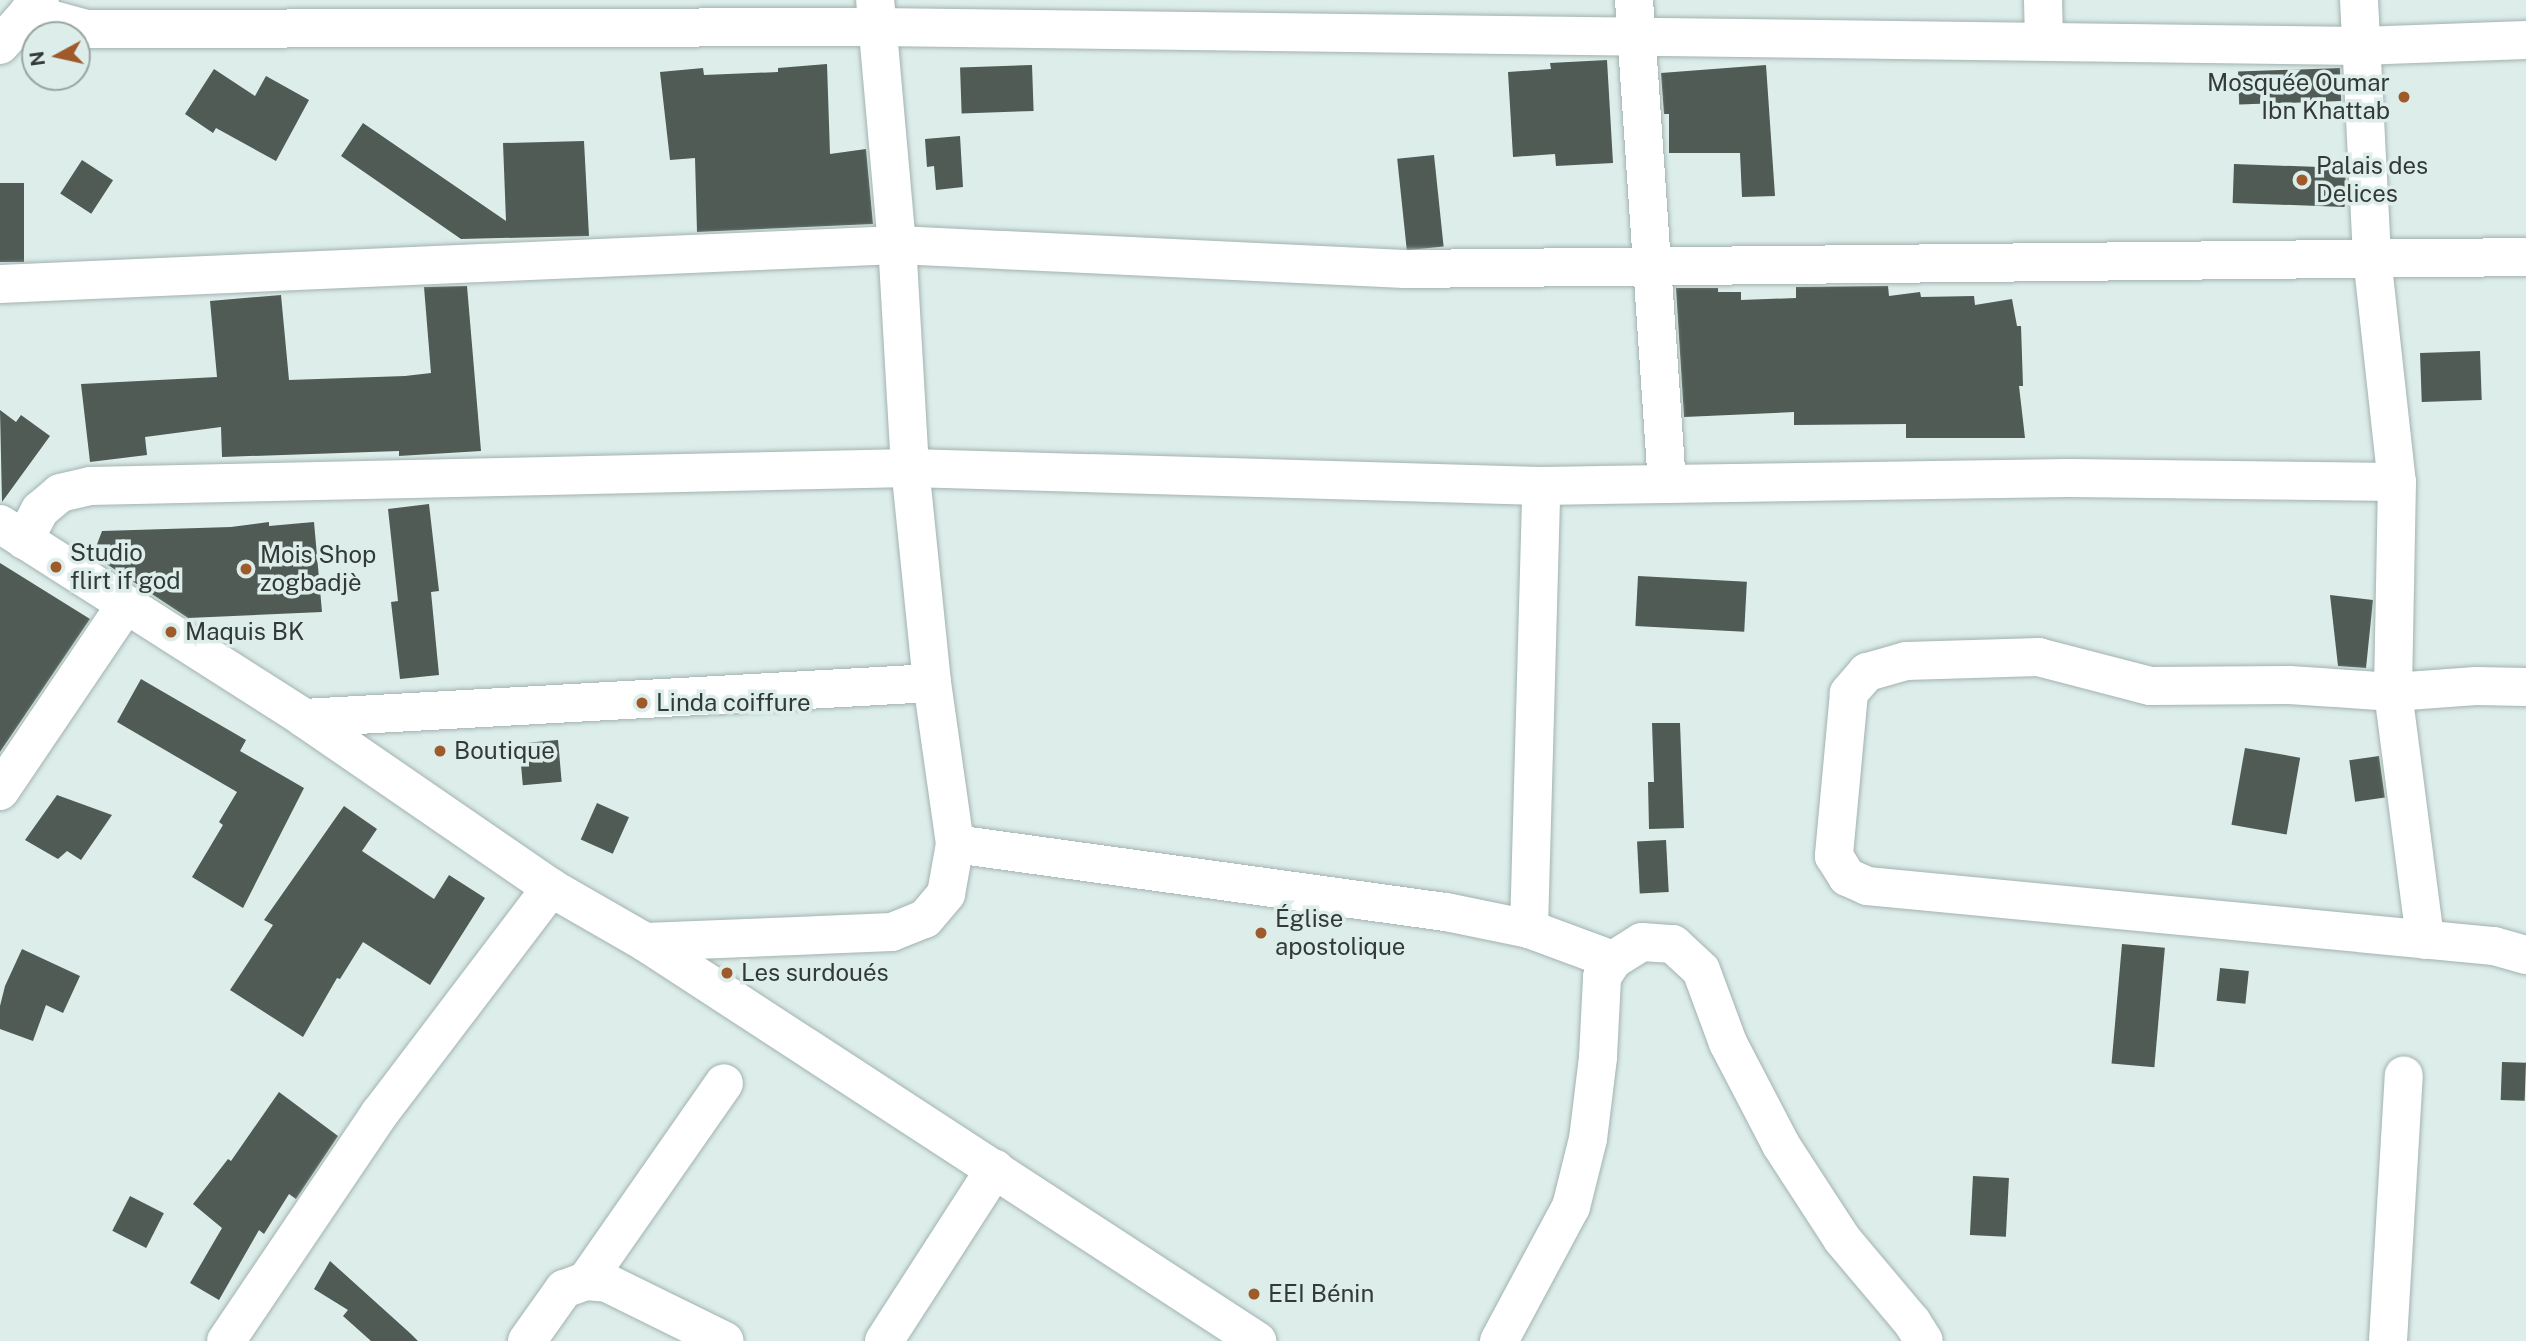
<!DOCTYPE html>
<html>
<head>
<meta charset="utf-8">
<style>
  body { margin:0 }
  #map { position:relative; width:2526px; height:1341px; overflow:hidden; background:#dcedea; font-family:"Public Sans",sans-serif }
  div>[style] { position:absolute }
  .building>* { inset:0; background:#4f5b54; transform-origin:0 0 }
  .roads { filter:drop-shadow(0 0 2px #a2b2b0) drop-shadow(0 0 2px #a2b2b0) }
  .minor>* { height:38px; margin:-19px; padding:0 19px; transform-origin:19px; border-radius:19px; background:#fff }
  .dots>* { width:19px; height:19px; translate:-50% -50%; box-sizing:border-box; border:4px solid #dcedea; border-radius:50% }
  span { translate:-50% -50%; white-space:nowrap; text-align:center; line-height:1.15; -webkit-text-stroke:7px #dcedea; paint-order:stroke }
  .poi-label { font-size:24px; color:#323937 }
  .right { translate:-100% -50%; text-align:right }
  .left { translate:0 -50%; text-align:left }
  .north { position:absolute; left:21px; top:21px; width:70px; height:70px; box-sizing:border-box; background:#dcedea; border:2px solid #98a5a2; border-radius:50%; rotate:262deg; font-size:19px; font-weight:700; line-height:28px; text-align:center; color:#323937 }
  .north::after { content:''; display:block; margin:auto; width:24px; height:32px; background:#9e5a2a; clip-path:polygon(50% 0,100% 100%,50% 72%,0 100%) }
</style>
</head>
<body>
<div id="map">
  <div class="building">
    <i style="clip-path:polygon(1607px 60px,1613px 163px,1556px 166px,1555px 154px,1513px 157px,1508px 72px,1551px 69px,1550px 63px)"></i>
    <i style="clip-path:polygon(827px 64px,830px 154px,866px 149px,873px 224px,697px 232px,695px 158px,670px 160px,660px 72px,703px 68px,704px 75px,778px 72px,778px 68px)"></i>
    <i style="left:1032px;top:65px;width:46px;height:72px;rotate:88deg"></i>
    <i style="clip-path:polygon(1766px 65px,1775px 196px,1742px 197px,1740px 153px,1669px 153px,1669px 114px,1664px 114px,1661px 73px)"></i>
    <i style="left:2340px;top:68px;width:33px;height:102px;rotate:88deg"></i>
    <i style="clip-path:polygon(214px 69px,255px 96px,266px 76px,309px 100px,276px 161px,216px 128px,213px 133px,185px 114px)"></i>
    <i style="clip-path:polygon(363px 123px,506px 221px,503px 143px,584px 141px,589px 236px,461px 239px,341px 156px)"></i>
    <i style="clip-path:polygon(960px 136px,963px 187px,936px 190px,934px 166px,927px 167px,925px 139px)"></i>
    <i style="left:1434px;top:155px;width:92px;height:37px;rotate:84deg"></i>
    <i style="left:82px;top:160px;width:37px;height:40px;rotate:33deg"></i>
    <i style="left:2234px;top:164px;width:112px;height:39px;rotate:2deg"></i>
    <i style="left:0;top:183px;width:24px;height:79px"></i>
    <i style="clip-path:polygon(467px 286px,481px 451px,399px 456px,399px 451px,222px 457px,221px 427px,145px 437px,147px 455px,90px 462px,81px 384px,217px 377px,210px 301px,281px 295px,289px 380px,405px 376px,431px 373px,424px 287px)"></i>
    <i style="clip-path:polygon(1888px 286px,1889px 296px,1920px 292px,1921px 297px,1974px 296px,1975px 305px,2012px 299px,2017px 326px,2021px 326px,2023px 386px,2019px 386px,2025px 438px,1906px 438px,1906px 424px,1794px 425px,1794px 412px,1684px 417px,1676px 288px,1718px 288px,1718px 292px,1741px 292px,1741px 300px,1796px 298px,1796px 287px)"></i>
    <i style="left:2480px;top:351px;width:49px;height:60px;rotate:88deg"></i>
    <i style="clip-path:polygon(0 410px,16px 422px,21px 415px,50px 436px,2px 502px)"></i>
    <i style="clip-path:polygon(429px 504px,439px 591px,431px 592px,439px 675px,400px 679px,391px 602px,398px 601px,388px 509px)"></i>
    <i style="clip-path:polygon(269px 522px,269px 526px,314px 522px,322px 612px,188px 618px,93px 555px,102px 531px,231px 527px)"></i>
    <i style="clip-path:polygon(0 563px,90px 619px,0 752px)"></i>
    <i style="left:1638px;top:576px;width:109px;height:50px;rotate:3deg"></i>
    <i style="clip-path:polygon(2330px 595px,2373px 600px,2366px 668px,2338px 666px)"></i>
    <i style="clip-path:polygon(141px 679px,246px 740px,240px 751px,304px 788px,243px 908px,192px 877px,223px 825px,219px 822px,237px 792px,117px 722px)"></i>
    <i style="clip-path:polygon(1652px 723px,1680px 723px,1684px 828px,1649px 829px,1648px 782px,1654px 782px)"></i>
    <i style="left:558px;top:740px;width:42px;height:39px;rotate:85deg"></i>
    <i style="left:2245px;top:748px;width:56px;height:78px;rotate:10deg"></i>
    <i style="left:2379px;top:756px;width:42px;height:30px;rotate:82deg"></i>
    <i style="clip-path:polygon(57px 795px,112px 815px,81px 860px,67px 851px,58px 859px,25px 840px)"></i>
    <i style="left:597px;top:803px;width:35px;height:40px;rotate:24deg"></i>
    <i style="clip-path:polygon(344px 806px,377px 829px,362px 851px,434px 899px,449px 875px,485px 898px,430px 985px,363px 942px,340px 979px,337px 978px,303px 1037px,230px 990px,273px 925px,264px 920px)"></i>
    <i style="left:1666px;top:840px;width:52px;height:29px;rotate:87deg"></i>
    <i style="left:2122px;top:944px;width:43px;height:120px;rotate:5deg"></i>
    <i style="clip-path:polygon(22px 949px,80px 976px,63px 1013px,46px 1005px,33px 1041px,0 1029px,0 1006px,5px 986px)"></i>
    <i style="left:2220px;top:968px;width:29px;height:33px;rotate:6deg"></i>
    <i style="left:2502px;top:1062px;width:24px;height:38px;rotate:2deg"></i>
    <i style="clip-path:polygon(279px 1092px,338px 1136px,296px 1199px,289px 1194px,264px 1234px,259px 1230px,219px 1300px,190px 1283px,222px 1228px,193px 1204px,228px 1159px,231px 1161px)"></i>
    <i style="left:1973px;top:1176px;width:36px;height:59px;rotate:3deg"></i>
    <i style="left:130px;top:1196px;width:38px;height:39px;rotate:27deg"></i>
    <i style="clip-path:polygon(330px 1261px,411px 1334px,418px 1341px,371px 1341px,343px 1316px,348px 1310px,314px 1289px)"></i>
  </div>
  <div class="roads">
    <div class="minor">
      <i style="left:1634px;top:0;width:485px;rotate:86.1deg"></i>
      <i style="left:2043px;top:0;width:40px;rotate:88.6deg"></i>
      <i style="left:2359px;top:0;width:257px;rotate:87.1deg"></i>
      <i style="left:2372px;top:257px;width:226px;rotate:83.7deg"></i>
      <i style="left:2397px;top:482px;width:210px;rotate:91.1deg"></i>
      <i style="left:2393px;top:692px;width:250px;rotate:82.6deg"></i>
      <i style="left:28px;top:13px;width:60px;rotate:15.4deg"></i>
      <i style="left:86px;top:29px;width:791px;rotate:-0.14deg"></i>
      <i style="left:877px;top:27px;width:1483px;rotate:0.73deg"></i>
      <i style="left:2360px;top:46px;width:166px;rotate:-2.1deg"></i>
      <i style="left:0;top:45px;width:60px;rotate:-48.4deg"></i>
      <i style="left:0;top:284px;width:898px;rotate:-2.49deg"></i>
      <i style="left:897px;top:245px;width:508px;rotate:2.71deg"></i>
      <i style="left:1404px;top:269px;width:1122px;rotate:-0.61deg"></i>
      <i style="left:0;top:524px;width:361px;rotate:32.5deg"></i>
      <i style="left:304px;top:718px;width:300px;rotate:34.5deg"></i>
      <i style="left:551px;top:888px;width:108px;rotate:29.9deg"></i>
      <i style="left:645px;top:942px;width:731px;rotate:33.1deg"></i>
      <i style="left:24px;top:540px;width:34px;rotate:-62deg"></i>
      <i style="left:40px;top:510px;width:26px;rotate:-40deg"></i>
      <i style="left:60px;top:493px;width:31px;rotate:-13deg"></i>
      <i style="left:90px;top:486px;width:820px;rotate:-1.26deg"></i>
      <i style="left:910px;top:468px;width:631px;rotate:1.63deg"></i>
      <i style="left:1541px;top:486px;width:527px;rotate:-0.87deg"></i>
      <i style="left:2068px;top:478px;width:329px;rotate:0.7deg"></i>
      <i style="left:2526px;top:687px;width:50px;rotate:-178.9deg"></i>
      <i style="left:2476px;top:686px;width:83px;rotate:175.9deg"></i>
      <i style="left:2393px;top:692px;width:104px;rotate:-176.1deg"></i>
      <i style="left:2289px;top:685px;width:139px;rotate:179.6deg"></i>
      <i style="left:2150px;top:686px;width:115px;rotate:-165.4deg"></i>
      <i style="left:2039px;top:657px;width:133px;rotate:178.3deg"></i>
      <i style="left:1906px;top:661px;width:41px;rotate:164.2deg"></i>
      <i style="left:1867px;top:672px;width:28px;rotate:131deg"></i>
      <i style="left:1849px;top:693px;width:164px;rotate:95.3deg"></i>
      <i style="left:1834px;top:856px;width:25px;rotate:58deg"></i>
      <i style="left:1847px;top:877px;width:22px;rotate:24deg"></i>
      <i style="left:1867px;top:886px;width:630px;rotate:5.47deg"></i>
      <i style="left:2494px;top:946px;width:33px;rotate:16deg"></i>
      <i style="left:304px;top:718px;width:629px;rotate:-3.19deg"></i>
      <i style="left:0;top:791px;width:223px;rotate:-56deg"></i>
      <i style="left:955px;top:844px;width:496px;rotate:7.9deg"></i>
      <i style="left:1446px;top:912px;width:85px;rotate:11.6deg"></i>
      <i style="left:1529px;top:929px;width:443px;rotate:-88.4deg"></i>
      <i style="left:1529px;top:929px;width:90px;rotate:20.3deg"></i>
      <i style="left:645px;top:942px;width:247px;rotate:-2.3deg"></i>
      <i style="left:892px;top:932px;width:35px;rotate:-22deg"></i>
      <i style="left:925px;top:919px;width:33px;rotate:-50deg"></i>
      <i style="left:946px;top:894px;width:51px;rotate:-79.8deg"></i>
      <i style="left:955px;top:844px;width:163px;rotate:-98.1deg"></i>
      <i style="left:932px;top:683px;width:216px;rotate:-95.8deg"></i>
      <i style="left:910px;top:468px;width:223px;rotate:-93.3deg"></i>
      <i style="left:897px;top:245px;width:246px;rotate:-95.1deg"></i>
      <i style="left:586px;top:1281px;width:241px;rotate:-55.1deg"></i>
      <i style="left:226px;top:1341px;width:275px;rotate:-56deg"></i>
      <i style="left:380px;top:1113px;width:283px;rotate:-52.8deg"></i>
      <i style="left:527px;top:1341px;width:64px;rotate:-54.6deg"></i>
      <i style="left:564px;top:1289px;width:23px;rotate:-20deg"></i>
      <i style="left:586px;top:1281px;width:21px;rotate:5deg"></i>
      <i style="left:607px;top:1283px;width:131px;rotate:26.2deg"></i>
      <i style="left:884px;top:1341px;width:205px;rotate:-57.2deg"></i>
      <i style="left:1499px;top:1341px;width:152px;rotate:-61.8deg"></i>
      <i style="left:1571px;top:1207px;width:70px;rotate:-76deg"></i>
      <i style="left:1588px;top:1139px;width:83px;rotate:-83deg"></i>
      <i style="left:1598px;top:1057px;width:80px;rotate:-87.1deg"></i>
      <i style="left:1602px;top:977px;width:20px;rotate:-57deg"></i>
      <i style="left:1613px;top:960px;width:34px;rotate:-32deg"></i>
      <i style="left:1642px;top:942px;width:31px;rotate:4deg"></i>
      <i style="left:1673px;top:944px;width:38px;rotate:43deg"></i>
      <i style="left:1701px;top:970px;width:78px;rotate:69.7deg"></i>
      <i style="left:1728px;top:1043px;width:115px;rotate:62.5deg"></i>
      <i style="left:1781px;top:1145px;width:112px;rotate:57deg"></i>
      <i style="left:1842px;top:1239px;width:109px;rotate:49.9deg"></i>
      <i style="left:1912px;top:1322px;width:22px;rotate:58deg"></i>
      <i style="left:2388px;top:1341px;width:266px;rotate:-86.6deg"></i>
    </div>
  </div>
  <div class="dots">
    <i style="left:2404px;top:97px;background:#9e5a2a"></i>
    <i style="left:2302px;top:180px;background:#9e5a2a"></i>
    <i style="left:56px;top:567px;background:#9e5a2a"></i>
    <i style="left:246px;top:569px;background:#9e5a2a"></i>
    <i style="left:171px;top:632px;background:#9e5a2a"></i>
    <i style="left:642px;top:703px;background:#9e5a2a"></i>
    <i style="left:440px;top:751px;background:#9e5a2a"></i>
    <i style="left:1261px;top:933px;background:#9e5a2a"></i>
    <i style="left:727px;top:973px;background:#9e5a2a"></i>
    <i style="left:1254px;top:1294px;background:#9e5a2a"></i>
  </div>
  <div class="poi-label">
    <span class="right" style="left:2390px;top:97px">Mosquée Oumar<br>Ibn Khattab</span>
    <span class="left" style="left:2316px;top:180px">Palais des<br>Delices</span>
    <span class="left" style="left:70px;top:567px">Studio<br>flirt if god</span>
    <span class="left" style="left:260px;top:569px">Mois Shop<br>zogbadjè</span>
    <span class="left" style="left:185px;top:632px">Maquis BK</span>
    <span class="left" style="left:656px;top:703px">Linda coiffure</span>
    <span class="left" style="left:454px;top:751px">Boutique</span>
    <span class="left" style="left:1275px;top:933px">Église<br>apostolique</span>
    <span class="left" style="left:741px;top:973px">Les surdoués</span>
    <span class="left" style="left:1268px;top:1294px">EEI Bénin</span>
  </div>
  <div class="north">N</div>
</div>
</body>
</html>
